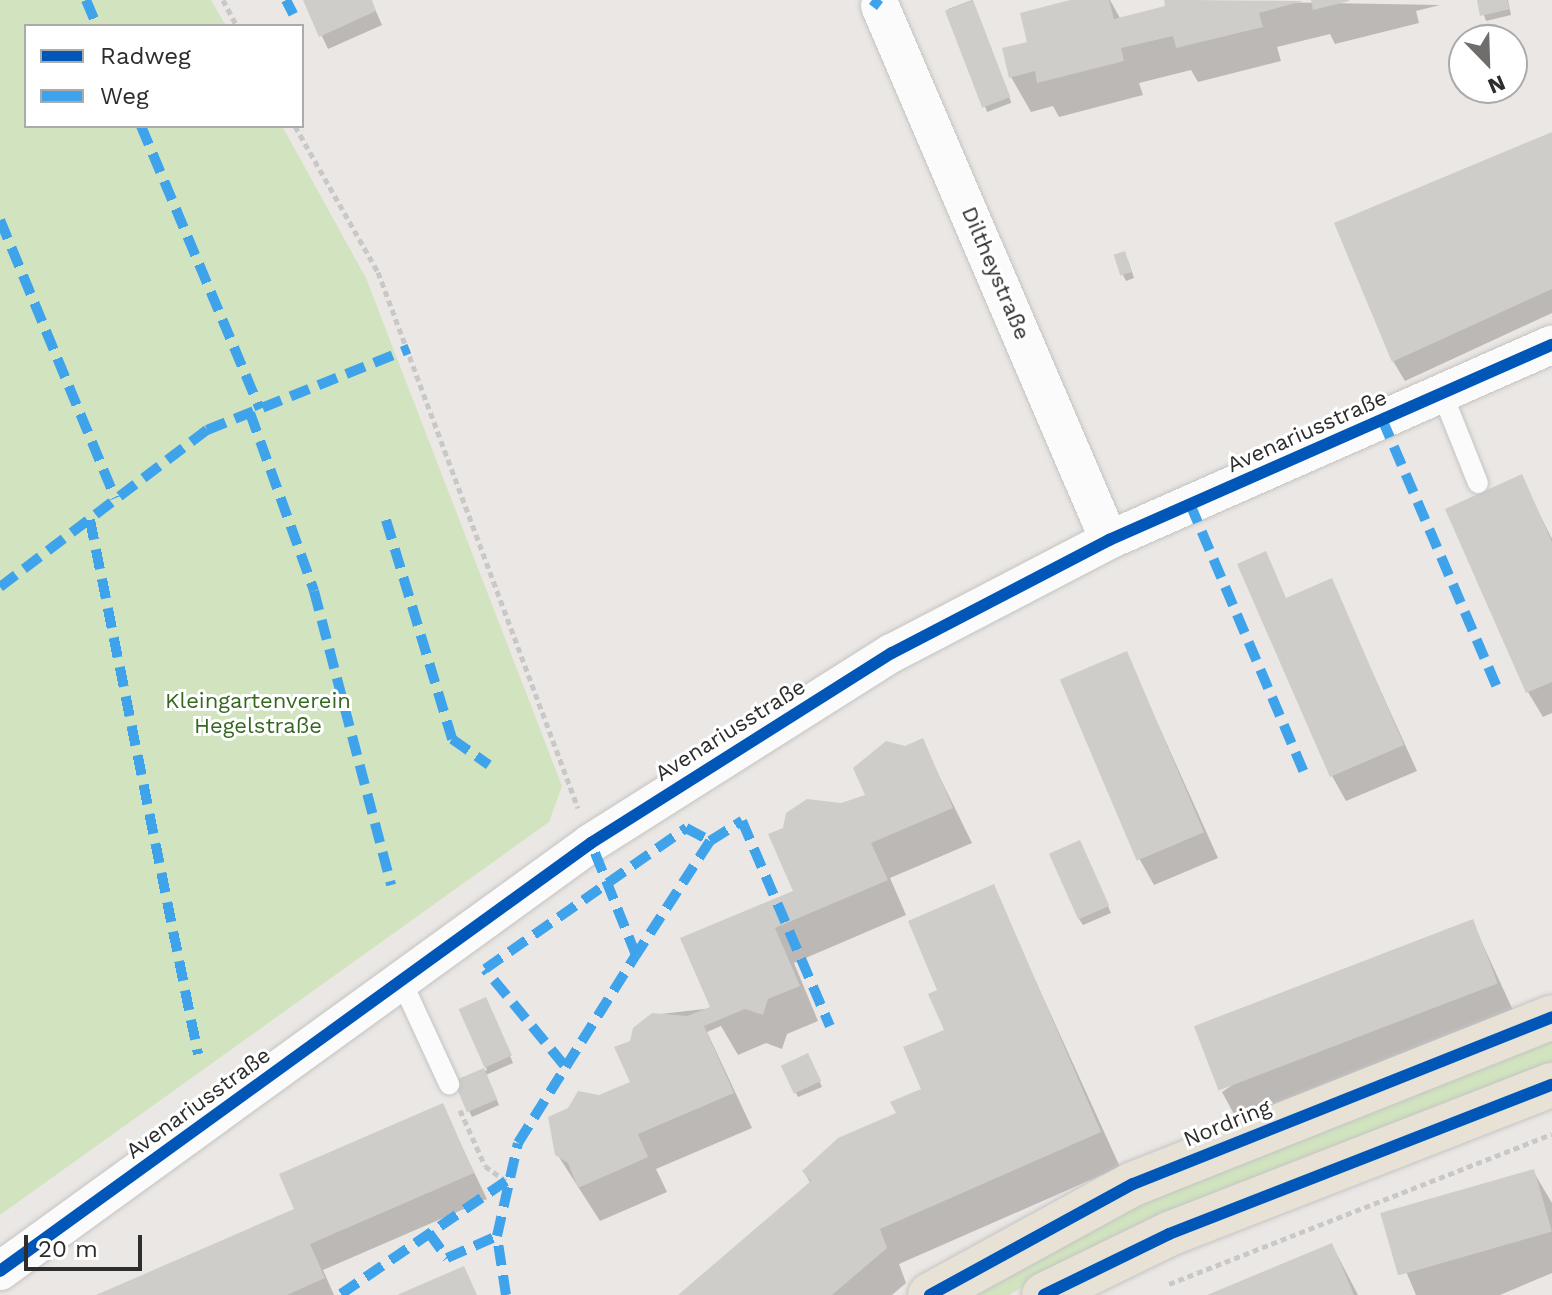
<!DOCTYPE html>
<html>
<head>
<meta charset="utf-8">
<style>
  body { margin:0 }
  #map { position:relative; width:1552px; height:1295px; overflow:hidden; background:#eae7e4; font-family:"Work Sans",sans-serif }
  div>[style] { position:absolute }
  .green>* { inset:0; background:#d1e4bf }
  .shadow>* { inset:0; background:#0003; transform-origin:0 0 }
  .building>* { inset:0; background:#cfcdca; transform-origin:0 0 }
  .path>* { height:5px; margin-top:-2.5px; transform-origin:0; background:repeating-linear-gradient(90deg,#c8c8c8 0 6px,transparent 0 10px) }
  .roads { filter:drop-shadow(0 0 2px #c4c4c3) drop-shadow(0 0 2px #c4c4c3) }
  .service>* { height:20px; margin:-10px; padding:0 10px; transform-origin:10px; border-radius:10px; background:#fcfbfb }
  .minor>* { height:38px; margin:-19px; padding:0 19px; transform-origin:19px; border-radius:19px; background:#fcfbfb }
  .primary>* { height:44px; margin:-22px; padding:0 22px; transform-origin:22px; border-radius:22px; background:#e7e1d6 }
  .quiet>* { height:10px; margin-top:-5px; transform-origin:0; background:repeating-linear-gradient(90deg,#3ea3eb 0 20px,transparent 0 30px) }
  .cycleway>* { height:12px; margin:-6px; padding:0 6px; transform-origin:6px; border-radius:6px; background:#0057b8 }
  span { translate:-50% -50%; white-space:nowrap; text-align:center; line-height:1.15; -webkit-text-stroke:6px #fff; paint-order:stroke }
  .street-label { font-size:22px; color:#2d2d2d }
  .park-label { font-size:22px; color:#35681f }
  .legend { position:absolute; left:24px; top:24px; width:280px; height:104px; box-sizing:border-box; background:#fff; border:2px solid #ababab; margin:0; padding:10px 14px; list-style:none; font-size:24px; color:#2d2d2d }
  .legend li { display:flex; align-items:center; gap:16px; height:40px }
  .legend b { width:40px; border:2px solid #ababab }
  .north { position:absolute; left:1448px; top:24px; width:80px; height:80px; box-sizing:border-box; background:#fff; border:2px solid #ababab; border-radius:50%; rotate:157deg; font-size:22px; font-weight:700; line-height:32px; text-align:center; color:#2d2d2d }
  .north::after { content:''; display:block; margin:auto; width:28px; height:36px; background:#6f6e6d; clip-path:polygon(50% 0,100% 100%,50% 72%,0 100%) }
  .scale { position:absolute; left:24px; top:1235px; width:118px; height:36px; box-sizing:border-box; border:4px solid #2d2d2d; border-top:0; padding-left:10px; font-size:24px; line-height:28px; white-space:nowrap; color:#2d2d2d; -webkit-text-stroke:6px #fff; paint-order:stroke }
</style>
</head>
<body>
<div id="map">
  <div class="green">
    <i style="clip-path:polygon(0 0,211px 0,226px 26px,26px 26px,26px 126px,282px 126px,366px 278px,562px 786px,549px 822px,0 1215px)"></i>
    <i style="clip-path:polygon(1552px 1034px,1552px 1065px,1059px 1266px,1009px 1295px,958px 1295px,1090px 1221px)"></i>
  </div>
  <div class="shadow">
    <i style="clip-path:polygon(305px 0,371px 0,382px 25px,328px 49px)"></i>
    <i style="left:972px;top:0;width:110px;height:26px;rotate:69deg"></i>
    <i style="clip-path:polygon(1078px 0,1110px 0,1121px 20px,1168px 8px,1166px 0,1440px 5px,1416px 11px,1419px 23px,1335px 44px,1330px 34px,1277px 47px,1281px 61px,1198px 82px,1191px 70px,1139px 83px,1143px 95px,1059px 117px,1053px 106px,1031px 112px,1011px 77px,1030px 43px)"></i>
    <i style="clip-path:polygon(1479px 0,1508px 0,1511px 15px,1486px 21px)"></i>
    <i style="clip-path:polygon(1552px 134px,1552px 313px,1405px 381px,1393px 361px)"></i>
    <i style="clip-path:polygon(1128px 260px,1134px 278px,1126px 281px,1123px 275px)"></i>
    <i style="clip-path:polygon(1521px 477px,1552px 539px,1552px 713px,1543px 717px,1528px 692px)"></i>
    <i style="clip-path:polygon(1331px 581px,1417px 771px,1346px 801px,1332px 776px,1286px 600px)"></i>
    <i style="clip-path:polygon(1126px 653px,1218px 858px,1154px 885px,1140px 860px)"></i>
    <i style="clip-path:polygon(922px 741px,972px 843px,890px 878px,906px 915px,794px 963px,818px 1021px,787px 1034px,782px 1049px,766px 1043px,738px 1055px,721px 1026px,707px 1032px,752px 1128px,656px 1169px,667px 1192px,600px 1221px,557px 1154px,600px 1097px,632px 1083px,632px 1042px,652px 1015px,713px 1008px,795px 892px,841px 805px,867px 796px,905px 749px)"></i>
    <i style="clip-path:polygon(1083px 848px,1111px 913px,1083px 925px,1079px 919px)"></i>
    <i style="clip-path:polygon(993px 887px,1120px 1167px,899px 1264px,906px 1283px,892px 1295px,681px 1295px,811px 1184px,804px 1172px,898px 1114px,924px 1090px,947px 1031px,940px 991px)"></i>
    <i style="clip-path:polygon(1472px 921px,1517px 1019px,1241px 1127px,1222px 1092px)"></i>
    <i style="clip-path:polygon(489px 1006px,513px 1063px,486px 1075px,499px 1105px,472px 1117px,456px 1083px,487px 1070px,461px 1010px)"></i>
    <i style="clip-path:polygon(811px 1062px,822px 1087px,798px 1097px,783px 1066px)"></i>
    <i style="clip-path:polygon(442px 1106px,487px 1199px,323px 1270px,334px 1295px,102px 1295px,297px 1210px)"></i>
    <i style="clip-path:polygon(1533px 1171px,1552px 1203px,1552px 1273px,1500px 1295px,1416px 1295px,1389px 1231px)"></i>
    <i style="clip-path:polygon(1332px 1245px,1358px 1295px,1212px 1295px)"></i>
  </div>
  <div class="building">
    <i style="clip-path:polygon(303px 0,372px 0,376px 11px,319px 37px)"></i>
    <i style="left:973px;top:0;width:104px;height:30px;rotate:69deg"></i>
    <i style="clip-path:polygon(1070px 0,1109px 0,1114px 19px,1165px 6px,1164px 0,1303px 1px,1259px 13px,1263px 27px,1176px 48px,1173px 36px,1121px 48px,1124px 61px,1037px 83px,1035px 71px,1009px 78px,1002px 48px,1027px 42px,1020px 13px)"></i>
    <i style="clip-path:polygon(1311px 0,1349px 0,1349px 1px,1313px 10px)"></i>
    <i style="clip-path:polygon(1477px 0,1507px 0,1510px 9px,1480px 16px)"></i>
    <i style="clip-path:polygon(1552px 132px,1552px 289px,1392px 362px,1334px 223px)"></i>
    <i style="left:1125px;top:251px;width:22px;height:12px;rotate:72deg"></i>
    <i style="clip-path:polygon(1522px 474px,1552px 542px,1552px 682px,1526px 693px,1445px 509px)"></i>
    <i style="clip-path:polygon(1266px 551px,1286px 598px,1332px 578px,1404px 745px,1330px 777px,1237px 564px)"></i>
    <i style="left:1127px;top:651px;width:197px;height:73px;rotate:67deg"></i>
    <i style="clip-path:polygon(923px 738px,953px 808px,871px 843px,888px 880px,775px 928px,800px 986px,768px 999px,763px 1015px,745px 1009px,704px 1026px,734px 1093px,638px 1134px,648px 1157px,578px 1188px,568px 1163px,555px 1155px,548px 1117px,568px 1108px,578px 1091px,599px 1095px,630px 1082px,614px 1047px,630px 1041px,633px 1028px,652px 1013px,687px 1016px,710px 1007px,680px 938px,793px 891px,768px 834px,783px 828px,786px 813px,807px 799px,841px 803px,865px 795px,853px 768px,886px 741px,905px 746px)"></i>
    <i style="left:1080px;top:840px;width:72px;height:34px;rotate:66deg"></i>
    <i style="clip-path:polygon(994px 884px,1101px 1132px,880px 1229px,887px 1248px,832px 1295px,678px 1295px,811px 1181px,802px 1171px,838px 1138px,896px 1113px,890px 1102px,921px 1089px,903px 1047px,944px 1030px,928px 994px,937px 990px,908px 921px)"></i>
    <i style="left:1473px;top:919px;width:69px;height:299px;rotate:69deg"></i>
    <i style="left:486px;top:997px;width:64px;height:30px;rotate:66deg"></i>
    <i style="left:808px;top:1053px;width:31px;height:30px;rotate:65deg"></i>
    <i style="left:484px;top:1068px;width:34px;height:33px;rotate:67deg"></i>
    <i style="clip-path:polygon(443px 1103px,474px 1173px,310px 1244px,325px 1278px,287px 1295px,96px 1295px,294px 1209px,279px 1174px)"></i>
    <i style="left:1534px;top:1169px;width:65px;height:160px;rotate:74deg"></i>
    <i style="clip-path:polygon(1332px 1243px,1354px 1295px,1207px 1295px)"></i>
    <i style="clip-path:polygon(464px 1266px,477px 1295px,397px 1295px)"></i>
  </div>
  <div class="path">
    <i style="left:223px;top:0;width:30px;rotate:62deg"></i>
    <i style="left:295px;top:126px;width:168px;rotate:60.4deg"></i>
    <i style="left:378px;top:272px;width:572px;rotate:69.54deg"></i>
    <i style="left:460px;top:1110px;width:61px;rotate:65.9deg"></i>
    <i style="left:485px;top:1166px;width:26px;rotate:36deg"></i>
    <i style="left:1169px;top:1284px;width:411px;rotate:-21.4deg"></i>
  </div>
  <div class="roads">
    <div class="service">
      <i style="left:1442px;top:393px;width:97px;rotate:68.2deg"></i>
      <i style="left:401px;top:980px;width:115px;rotate:65.2deg"></i>
    </div>
    <div class="minor">
      <i style="left:880px;top:6px;width:581px;rotate:66.79deg"></i>
      <i style="left:0;top:1271px;width:730px;rotate:-35.91deg"></i>
      <i style="left:591px;top:843px;width:356px;rotate:-32.3deg"></i>
      <i style="left:892px;top:653px;width:245px;rotate:-27.5deg"></i>
      <i style="left:1109px;top:540px;width:484px;rotate:-23.8deg"></i>
    </div>
    <div class="primary">
      <i style="left:930px;top:1295px;width:231px;rotate:-28.7deg"></i>
      <i style="left:1133px;top:1184px;width:451px;rotate:-21.7deg"></i>
      <i style="left:1044px;top:1295px;width:139px;rotate:-26deg"></i>
      <i style="left:1169px;top:1234px;width:411px;rotate:-21.3deg"></i>
    </div>
  </div>
  <div class="quiet">
    <i style="left:86px;top:0;width:28px;rotate:67deg"></i>
    <i style="left:286px;top:0;width:16px;rotate:63deg"></i>
    <i style="left:872px;top:0;width:10px;rotate:37deg"></i>
    <i style="left:141px;top:126px;width:307px;rotate:67.2deg"></i>
    <i style="left:0;top:220px;width:301px;rotate:67.5deg"></i>
    <i style="left:250px;top:413px;width:189px;rotate:70.2deg"></i>
    <i style="left:314px;top:591px;width:304px;rotate:75.3deg"></i>
    <i style="left:1382px;top:419px;width:297px;rotate:66.8deg"></i>
    <i style="left:1190px;top:504px;width:300px;rotate:67deg"></i>
    <i style="left:90px;top:520px;width:545px;rotate:78.57deg"></i>
    <i style="left:386px;top:520px;width:229px;rotate:73.2deg"></i>
    <i style="left:452px;top:739px;width:45px;rotate:35.1deg"></i>
    <i style="left:0;top:587px;width:260px;rotate:-37.2deg"></i>
    <i style="left:207px;top:430px;width:218px;rotate:-21.9deg"></i>
    <i style="left:710px;top:841px;width:38px;rotate:-32deg"></i>
    <i style="left:742px;top:821px;width:223px;rotate:66.8deg"></i>
    <i style="left:564px;top:1065px;width:124px;rotate:-129.5deg"></i>
    <i style="left:485px;top:969px;width:246px;rotate:-35deg"></i>
    <i style="left:686px;top:828px;width:27px;rotate:28deg"></i>
    <i style="left:710px;top:841px;width:136px;rotate:123deg"></i>
    <i style="left:429px;top:1233px;width:31px;rotate:54deg"></i>
    <i style="left:447px;top:1258px;width:55px;rotate:-23.7deg"></i>
    <i style="left:341px;top:1294px;width:200px;rotate:-34.4deg"></i>
    <i style="left:506px;top:1295px;width:60px;rotate:-98.7deg"></i>
    <i style="left:497px;top:1236px;width:95px;rotate:-77.3deg"></i>
    <i style="left:518px;top:1143px;width:222px;rotate:-57.9deg"></i>
    <i style="left:636px;top:955px;width:121px;rotate:-111.9deg"></i>
  </div>
  <div class="cycleway">
    <i style="left:0;top:1271px;width:730px;rotate:-35.91deg"></i>
    <i style="left:591px;top:843px;width:356px;rotate:-32.3deg"></i>
    <i style="left:892px;top:653px;width:245px;rotate:-27.5deg"></i>
    <i style="left:1109px;top:540px;width:484px;rotate:-23.8deg"></i>
    <i style="left:930px;top:1295px;width:231px;rotate:-28.7deg"></i>
    <i style="left:1133px;top:1184px;width:451px;rotate:-21.7deg"></i>
    <i style="left:1044px;top:1295px;width:139px;rotate:-26deg"></i>
    <i style="left:1169px;top:1234px;width:411px;rotate:-21.3deg"></i>
  </div>
  <div class="street-label">
    <span style="left:996px;top:273px;rotate:67deg">Diltheystraße</span>
    <span style="left:1307px;top:431px;rotate:-24deg">Avenariusstraße</span>
    <span style="left:730px;top:730px;rotate:-32deg">Avenariusstraße</span>
    <span style="left:198px;top:1103px;rotate:-36deg">Avenariusstraße</span>
    <span style="left:1227px;top:1123px;rotate:-22deg">Nordring</span>
  </div>
  <div class="park-label">
    <span style="left:258px;top:713px">Kleingartenverein<br>Hegelstraße</span>
  </div>
  <ul class="legend">
  <li><b style="height:10px;background:#0057b8"></b>Radweg</li>
  <li><b style="height:10px;background:#3ea3eb"></b>Weg</li>
  </ul>
  <div class="north">N</div>
  <div class="scale">20 m</div>
</div>
</body>
</html>
